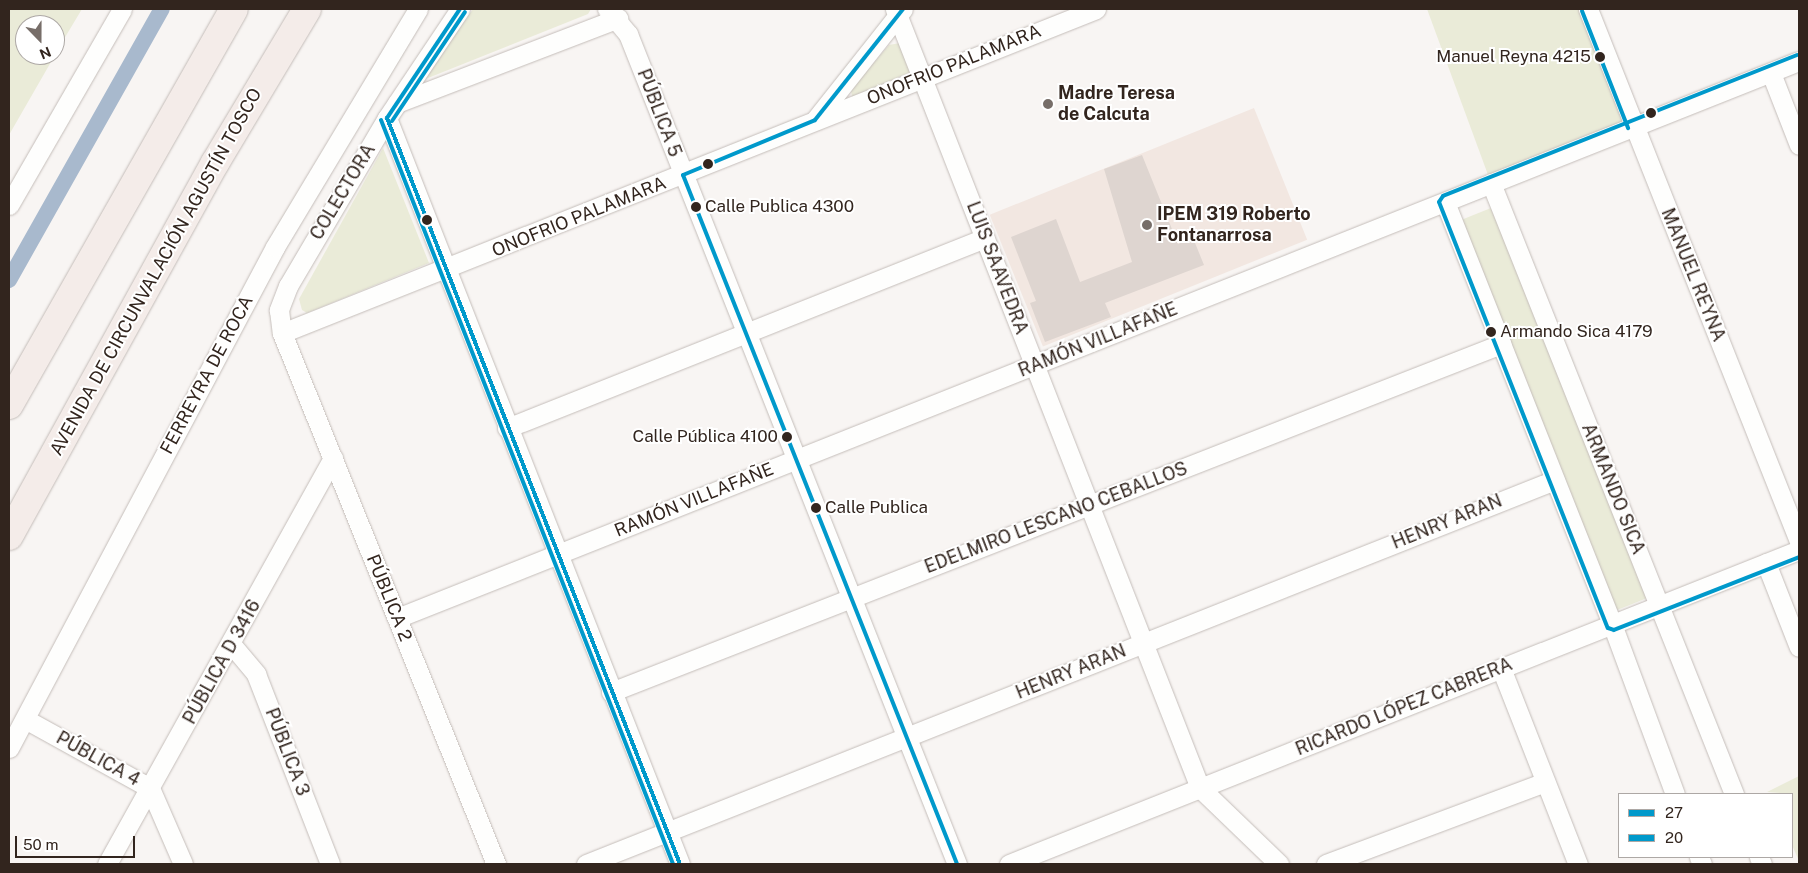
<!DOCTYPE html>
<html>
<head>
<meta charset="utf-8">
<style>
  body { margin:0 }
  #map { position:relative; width:1808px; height:873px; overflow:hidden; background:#f8f5f3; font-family:"Public Sans",sans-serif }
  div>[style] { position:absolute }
  .built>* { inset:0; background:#f2e7e1; transform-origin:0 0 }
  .green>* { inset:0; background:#eaebd8; transform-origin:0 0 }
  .canal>* { height:16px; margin:-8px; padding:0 8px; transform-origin:8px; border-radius:8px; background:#a8b9cd }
  .building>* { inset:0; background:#ded5d0 }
  .roads { filter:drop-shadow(0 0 1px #c4bdb9) drop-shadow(0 0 1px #c4bdb9) }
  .minor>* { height:19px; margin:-9.5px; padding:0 9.5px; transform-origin:9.5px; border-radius:9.5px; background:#fefefd }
  .highway>* { height:28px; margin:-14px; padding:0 14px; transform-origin:14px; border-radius:14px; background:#f4ece9 }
  .bus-1>* { height:4px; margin:-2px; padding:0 2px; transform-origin:2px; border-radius:2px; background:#0099cb }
  .bus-2>* { height:4px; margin:-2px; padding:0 2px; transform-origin:2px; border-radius:2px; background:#0099cb }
  .dots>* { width:14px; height:14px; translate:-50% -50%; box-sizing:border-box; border:2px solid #fff; border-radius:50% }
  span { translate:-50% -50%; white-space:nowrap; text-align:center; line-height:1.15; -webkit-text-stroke:4px #fff; paint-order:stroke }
  .bus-label { font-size:17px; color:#32251e }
  .right { translate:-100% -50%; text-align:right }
  .left { translate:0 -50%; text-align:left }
  .street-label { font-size:18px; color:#32251e }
  .poi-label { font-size:18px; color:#32251e; font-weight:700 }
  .frame { position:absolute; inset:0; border:10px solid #32251e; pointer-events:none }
  .legend { position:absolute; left:1618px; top:793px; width:175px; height:65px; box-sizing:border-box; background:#fff; border:1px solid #ada8a5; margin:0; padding:6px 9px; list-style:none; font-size:15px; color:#32251e }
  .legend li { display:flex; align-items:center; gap:10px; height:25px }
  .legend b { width:25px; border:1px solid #ada8a5 }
  .north { position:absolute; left:15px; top:15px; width:50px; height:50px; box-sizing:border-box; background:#fff; border:1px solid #ada8a5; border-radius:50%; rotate:158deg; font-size:14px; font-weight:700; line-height:20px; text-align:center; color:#32251e }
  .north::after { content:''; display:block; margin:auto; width:18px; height:22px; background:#776e69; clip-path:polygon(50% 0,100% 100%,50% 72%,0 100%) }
  .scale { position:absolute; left:15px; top:836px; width:120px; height:22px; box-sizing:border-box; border:2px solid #32251e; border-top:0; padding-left:6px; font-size:15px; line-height:18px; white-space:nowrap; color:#32251e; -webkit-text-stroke:4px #fff; paint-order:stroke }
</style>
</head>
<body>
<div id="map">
  <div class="built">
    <i style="left:1254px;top:108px;width:142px;height:285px;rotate:68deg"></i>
  </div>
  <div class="green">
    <i style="clip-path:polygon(9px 9px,82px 9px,55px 54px,55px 25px,25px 25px,25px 55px,55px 55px,9px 135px)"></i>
    <i style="clip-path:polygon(473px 9px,591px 9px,588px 14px,423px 80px)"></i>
    <i style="clip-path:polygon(1427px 9px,1588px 9px,1634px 126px,1491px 183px)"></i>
    <i style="clip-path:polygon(900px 43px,910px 72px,852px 97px,851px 89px,889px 45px)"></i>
    <i style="clip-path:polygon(383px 148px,429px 263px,307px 313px,302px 310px,299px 299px)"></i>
    <i style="left:1491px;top:208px;width:420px;height:35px;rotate:68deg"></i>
    <i style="clip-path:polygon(1799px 776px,1799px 861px,1792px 845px,1792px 794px,1767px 792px)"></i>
  </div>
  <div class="canal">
    <i style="left:9px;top:280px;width:311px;rotate:-60.6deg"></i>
  </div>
  <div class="building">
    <i style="clip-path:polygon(1142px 155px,1178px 244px,1193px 238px,1204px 265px,1105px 303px,1111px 317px,1045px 342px,1030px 303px,1036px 301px,1011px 237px,1056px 219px,1080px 282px,1132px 262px,1104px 169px)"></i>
  </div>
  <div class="roads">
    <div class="minor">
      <i style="left:460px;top:9px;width:131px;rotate:123.8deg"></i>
      <i style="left:387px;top:118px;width:195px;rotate:120.5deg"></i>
      <i style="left:288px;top:286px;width:26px;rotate:111deg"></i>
      <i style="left:279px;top:310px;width:23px;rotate:83deg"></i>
      <i style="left:282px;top:333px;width:573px;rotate:68.05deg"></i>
      <i style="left:607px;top:9px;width:33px;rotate:50deg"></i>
      <i style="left:628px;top:34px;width:893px;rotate:68.38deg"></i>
      <i style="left:895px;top:9px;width:837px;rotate:68.62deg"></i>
      <i style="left:1200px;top:788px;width:110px;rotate:43.9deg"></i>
      <i style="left:1588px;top:9px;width:572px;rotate:68.37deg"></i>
      <i style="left:1771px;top:73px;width:77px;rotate:68.7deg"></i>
      <i style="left:397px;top:103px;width:237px;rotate:-21deg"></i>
      <i style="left:387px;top:118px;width:801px;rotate:68.56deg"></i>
      <i style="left:816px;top:119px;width:140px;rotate:-51.7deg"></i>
      <i style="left:1491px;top:183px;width:658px;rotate:68.31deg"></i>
      <i style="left:1445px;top:202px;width:454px;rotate:68.4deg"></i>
      <i style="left:1612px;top:624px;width:181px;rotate:69.7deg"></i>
      <i style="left:9px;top:205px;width:226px;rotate:-60deg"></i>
      <i style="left:282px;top:333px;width:876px;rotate:-21.7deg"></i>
      <i style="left:507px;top:428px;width:514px;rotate:-21.68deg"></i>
      <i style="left:1766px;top:563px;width:90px;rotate:68.6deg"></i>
      <i style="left:397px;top:618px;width:1509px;rotate:-21.67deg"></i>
      <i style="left:232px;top:645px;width:38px;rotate:50deg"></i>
      <i style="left:256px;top:674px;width:204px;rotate:68.7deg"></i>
      <i style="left:1501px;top:668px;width:211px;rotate:68.6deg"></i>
      <i style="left:611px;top:692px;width:956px;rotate:-21.36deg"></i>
      <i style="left:25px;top:719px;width:143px;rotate:28.9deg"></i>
      <i style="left:150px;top:788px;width:83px;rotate:66.5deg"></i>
      <i style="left:9px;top:748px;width:567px;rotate:-62.03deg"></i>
      <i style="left:275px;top:247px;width:278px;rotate:-59deg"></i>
      <i style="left:1699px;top:857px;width:8px;rotate:67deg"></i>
      <i style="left:1759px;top:857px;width:8px;rotate:67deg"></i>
      <i style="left:107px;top:864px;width:465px;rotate:-60.9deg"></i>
      <i style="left:586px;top:864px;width:1042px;rotate:-21.62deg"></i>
      <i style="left:1009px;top:864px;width:850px;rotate:-21.68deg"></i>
      <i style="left:1326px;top:864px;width:234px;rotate:-20.5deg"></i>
    </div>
    <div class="highway">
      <i style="left:9px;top:405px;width:455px;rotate:-60.4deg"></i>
      <i style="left:9px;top:536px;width:426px;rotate:-61.1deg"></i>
      <i style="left:215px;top:163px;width:179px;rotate:-59.1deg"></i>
    </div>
  </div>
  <div class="bus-1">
    <i style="left:387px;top:118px;width:801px;rotate:68.56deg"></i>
    <i style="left:387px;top:118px;width:131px;rotate:-56.2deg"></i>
    <i style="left:683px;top:175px;width:741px;rotate:68.31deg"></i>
    <i style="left:683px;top:175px;width:143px;rotate:-22.6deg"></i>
    <i style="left:815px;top:120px;width:142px;rotate:-51.6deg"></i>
  </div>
  <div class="bus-2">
    <i style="left:1582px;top:11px;width:126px;rotate:68.5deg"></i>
    <i style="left:1797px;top:55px;width:381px;rotate:158.3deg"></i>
    <i style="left:1443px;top:196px;width:7px;rotate:124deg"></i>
    <i style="left:1439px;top:202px;width:458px;rotate:68.4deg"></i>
    <i style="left:1608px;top:628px;width:6px;rotate:18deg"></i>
    <i style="left:1614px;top:630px;width:199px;rotate:-21.5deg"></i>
    <i style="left:381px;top:120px;width:799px;rotate:68.57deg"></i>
    <i style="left:392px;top:121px;width:131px;rotate:-56.2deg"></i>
  </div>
  <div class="dots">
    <i style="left:1600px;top:57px;background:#32251e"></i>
    <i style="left:1048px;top:104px;background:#776e69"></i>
    <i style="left:1651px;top:113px;background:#32251e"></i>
    <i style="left:708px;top:164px;background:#32251e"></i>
    <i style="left:696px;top:207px;background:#32251e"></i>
    <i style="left:427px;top:220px;background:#32251e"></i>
    <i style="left:1147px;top:225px;background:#776e69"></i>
    <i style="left:1491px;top:332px;background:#32251e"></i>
    <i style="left:787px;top:437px;background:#32251e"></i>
    <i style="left:816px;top:508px;background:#32251e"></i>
  </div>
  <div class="bus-label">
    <span class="right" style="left:1591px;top:57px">Manuel Reyna 4215</span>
    <span class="left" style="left:705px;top:207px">Calle Publica 4300</span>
    <span class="left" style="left:1500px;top:332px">Armando Sica 4179</span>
    <span class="right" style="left:778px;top:437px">Calle Pública 4100</span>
    <span class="left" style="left:825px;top:508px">Calle Publica</span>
  </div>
  <div class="street-label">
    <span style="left:954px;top:65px;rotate:-22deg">ONOFRIO PALAMARA</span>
    <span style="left:659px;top:113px;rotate:69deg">PÚBLICA 5</span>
    <span style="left:343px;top:192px;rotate:-59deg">COLECTORA</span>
    <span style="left:579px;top:217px;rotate:-22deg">ONOFRIO PALAMARA</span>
    <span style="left:997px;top:268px;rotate:69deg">LUIS SAAVEDRA</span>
    <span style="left:156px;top:272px;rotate:-61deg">AVENIDA DE CIRCUNVALACIÓN AGUSTÍN TOSCO</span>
    <span style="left:1693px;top:275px;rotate:68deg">MANUEL REYNA</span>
    <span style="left:1098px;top:340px;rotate:-22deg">RAMÓN VILLAFAÑE</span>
    <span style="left:207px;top:375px;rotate:-62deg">FERREYRA DE ROCA</span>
    <span style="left:1613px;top:489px;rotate:68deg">ARMANDO SICA</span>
    <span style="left:694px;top:500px;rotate:-22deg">RAMÓN VILLAFAÑE</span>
    <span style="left:1056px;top:518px;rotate:-21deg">EDELMIRO LESCANO CEBALLOS</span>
    <span style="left:1447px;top:522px;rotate:-22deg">HENRY ARAN</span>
    <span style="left:389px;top:598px;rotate:68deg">PÚBLICA 2</span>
    <span style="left:222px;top:662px;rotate:-61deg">PÚBLICA D 3416</span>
    <span style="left:1071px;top:672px;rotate:-22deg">HENRY ARAN</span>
    <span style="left:1404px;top:707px;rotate:-22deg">RICARDO LÓPEZ CABRERA</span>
    <span style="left:287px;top:752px;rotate:69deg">PÚBLICA 3</span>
    <span style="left:98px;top:759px;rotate:29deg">PÚBLICA 4</span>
  </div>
  <div class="poi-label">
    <span class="left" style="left:1058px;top:104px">Madre Teresa<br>de Calcuta</span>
    <span class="left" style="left:1157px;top:225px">IPEM 319 Roberto<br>Fontanarrosa</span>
  </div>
  <div class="frame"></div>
  <ul class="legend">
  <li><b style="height:6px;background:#0099cb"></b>27</li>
  <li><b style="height:6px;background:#0099cb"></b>20</li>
  </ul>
  <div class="north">N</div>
  <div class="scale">50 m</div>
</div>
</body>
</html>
